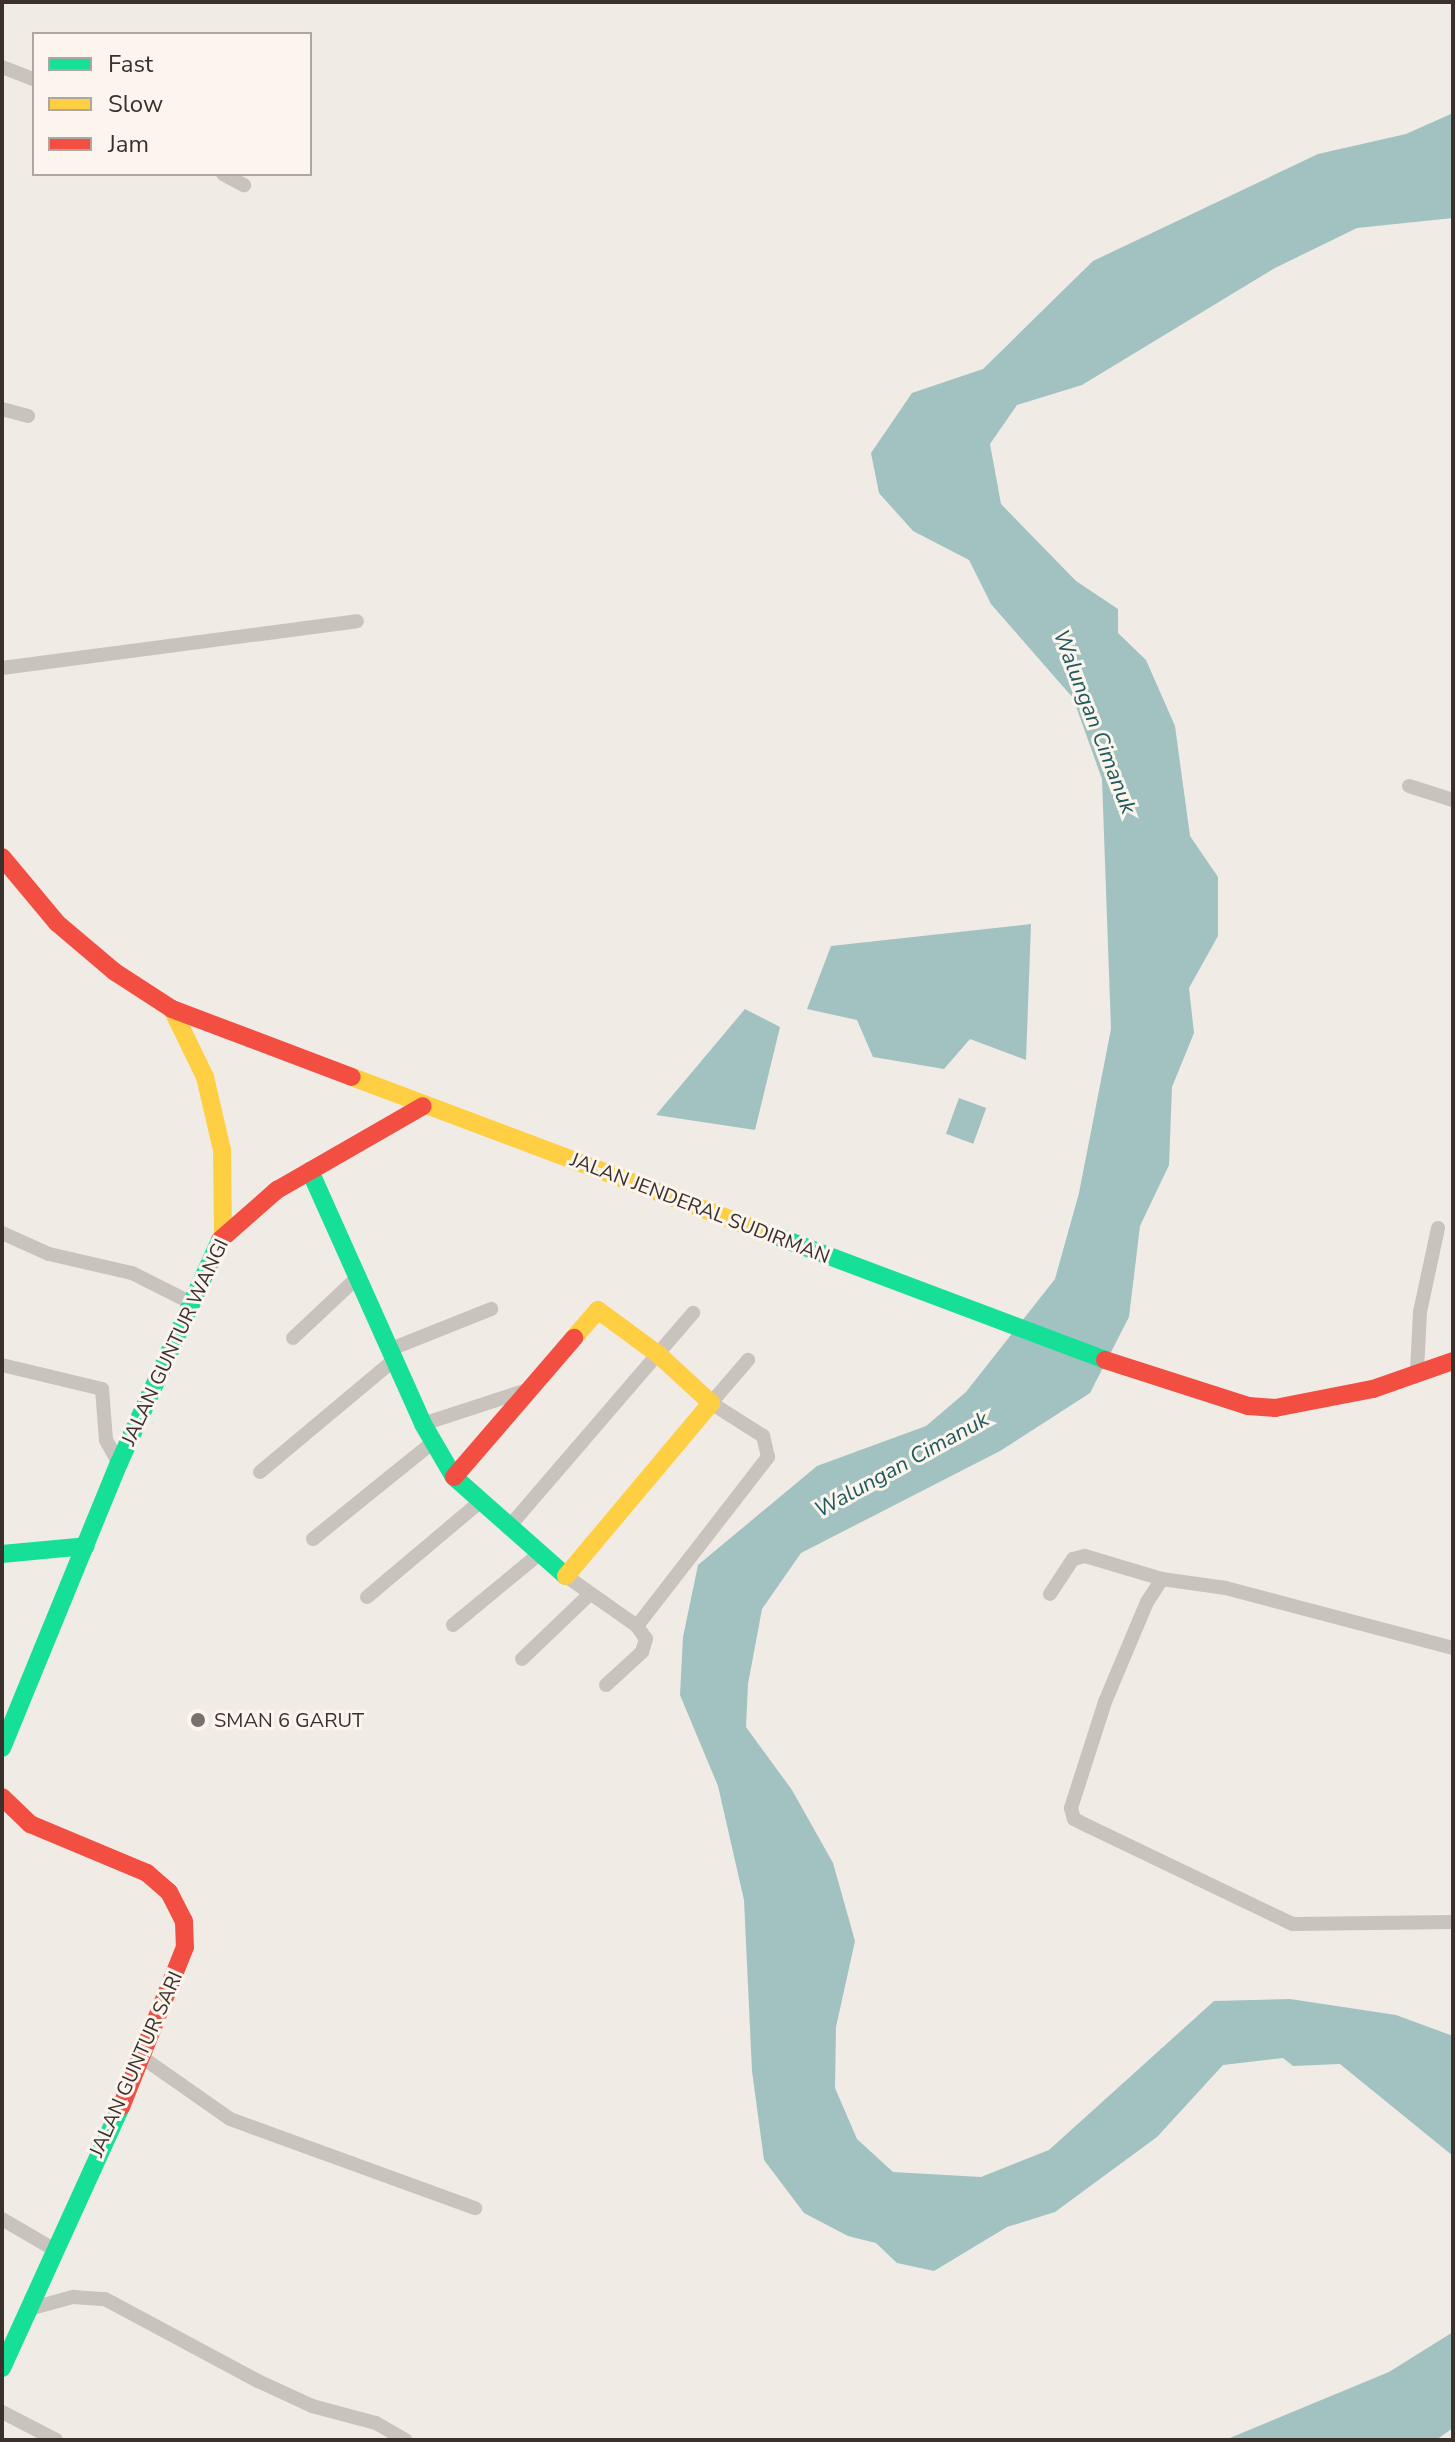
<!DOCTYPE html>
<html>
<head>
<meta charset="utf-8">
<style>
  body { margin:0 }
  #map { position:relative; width:1455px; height:2442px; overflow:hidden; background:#f0ebe5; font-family:"Nunito Sans",sans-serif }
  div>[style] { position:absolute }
  .water>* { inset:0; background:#a1c2c1; transform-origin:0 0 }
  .street>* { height:14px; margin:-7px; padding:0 7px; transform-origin:7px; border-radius:7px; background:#c9c3be }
  .fast>* { height:18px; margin:-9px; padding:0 9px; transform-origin:9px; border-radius:9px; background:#16e098 }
  .slow>* { height:18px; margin:-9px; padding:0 9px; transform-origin:9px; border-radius:9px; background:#ffcf43 }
  .jam>* { height:18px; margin:-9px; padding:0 9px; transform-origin:9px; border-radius:9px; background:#f24e42 }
  .dots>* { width:22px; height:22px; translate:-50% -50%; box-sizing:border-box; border:4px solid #fbf5ee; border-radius:50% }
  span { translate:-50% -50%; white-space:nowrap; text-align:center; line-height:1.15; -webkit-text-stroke:6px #fbf5ee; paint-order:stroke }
  .street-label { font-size:20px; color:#3b302b }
  .poi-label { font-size:20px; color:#3b302b }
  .left { translate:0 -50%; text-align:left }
  .water-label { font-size:22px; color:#1f5a5e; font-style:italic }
  .frame { position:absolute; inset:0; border:4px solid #3b302b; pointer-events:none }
  .legend { position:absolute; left:32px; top:32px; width:280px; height:144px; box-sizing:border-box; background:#fbf5ee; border:2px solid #aea6a0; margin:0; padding:10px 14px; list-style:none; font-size:24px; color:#3b302b }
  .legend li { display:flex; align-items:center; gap:16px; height:40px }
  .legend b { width:40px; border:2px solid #aea6a0 }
</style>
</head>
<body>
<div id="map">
  <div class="water">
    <i style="clip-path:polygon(1453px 113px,1453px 218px,1357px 228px,1275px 268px,1082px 385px,1017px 405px,990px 444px,1001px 504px,1076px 581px,1118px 609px,1118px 633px,1146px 660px,1175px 726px,1190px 836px,1218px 877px,1218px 936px,1189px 988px,1194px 1033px,1172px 1087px,1169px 1165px,1140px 1226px,1129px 1317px,1090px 1393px,1000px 1451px,801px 1553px,762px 1609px,748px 1684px,746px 1727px,792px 1790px,833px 1863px,855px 1941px,836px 2027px,835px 2088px,857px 2139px,893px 2172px,981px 2177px,1049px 2150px,1214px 2001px,1290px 1999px,1396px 2015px,1453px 2036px,1453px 2156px,1340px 2064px,1293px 2066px,1283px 2058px,1223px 2065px,1157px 2137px,1055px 2212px,1007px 2227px,934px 2271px,897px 2263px,876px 2243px,848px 2236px,804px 2213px,764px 2160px,752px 2071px,744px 1900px,718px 1786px,680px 1695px,683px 1637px,698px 1565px,817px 1466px,926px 1426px,966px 1392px,1055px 1279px,1079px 1193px,1111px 1029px,1102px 779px,1073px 698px,991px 604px,969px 560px,913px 531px,879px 493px,871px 453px,912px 393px,983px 369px,1093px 261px,1318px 154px,1406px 134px)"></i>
    <i style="clip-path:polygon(1031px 924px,1026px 1060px,970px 1039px,944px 1069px,873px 1057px,857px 1020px,807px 1009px,831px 946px)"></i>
    <i style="clip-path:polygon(745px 1009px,780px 1027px,755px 1130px,656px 1115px)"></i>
    <i style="left:959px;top:1098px;width:29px;height:38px;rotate:20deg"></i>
    <i style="clip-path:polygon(1453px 2332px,1453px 2428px,1436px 2440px,1225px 2440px,1389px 2372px)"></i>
  </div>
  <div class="street">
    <i style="left:2px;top:67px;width:34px;rotate:21deg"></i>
    <i style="left:223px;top:174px;width:24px;rotate:28deg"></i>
    <i style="left:2px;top:409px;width:27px;rotate:15deg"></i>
    <i style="left:2px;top:668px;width:358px;rotate:-7.5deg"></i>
    <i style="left:1409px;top:786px;width:46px;rotate:17.7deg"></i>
    <i style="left:2px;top:1233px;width:51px;rotate:24.1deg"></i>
    <i style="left:49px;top:1254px;width:85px;rotate:12.9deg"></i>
    <i style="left:132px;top:1273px;width:69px;rotate:26.6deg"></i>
    <i style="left:293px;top:1338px;width:91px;rotate:-43.2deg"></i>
    <i style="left:391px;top:1349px;width:108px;rotate:-21.8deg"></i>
    <i style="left:2px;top:1365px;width:103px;rotate:13.5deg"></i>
    <i style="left:102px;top:1389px;width:51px;rotate:85.5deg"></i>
    <i style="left:106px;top:1440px;width:26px;rotate:61deg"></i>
    <i style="left:1417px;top:1371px;width:59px;rotate:-87.1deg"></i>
    <i style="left:1420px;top:1312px;width:86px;rotate:-77.9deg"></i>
    <i style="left:423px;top:1424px;width:106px;rotate:-18.1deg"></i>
    <i style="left:260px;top:1472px;width:176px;rotate:-39.9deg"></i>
    <i style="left:508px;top:1528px;width:284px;rotate:-49.3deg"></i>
    <i style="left:313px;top:1539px;width:154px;rotate:-38.9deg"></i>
    <i style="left:566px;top:1576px;width:87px;rotate:35.2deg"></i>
    <i style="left:637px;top:1626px;width:214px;rotate:-52.2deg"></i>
    <i style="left:768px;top:1457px;width:22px;rotate:-103deg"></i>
    <i style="left:763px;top:1436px;width:62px;rotate:-147.6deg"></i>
    <i style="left:711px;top:1403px;width:57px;rotate:-49.3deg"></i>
    <i style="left:1050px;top:1594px;width:42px;rotate:-56.7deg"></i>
    <i style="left:1073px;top:1559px;width:12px;rotate:-14deg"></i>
    <i style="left:1085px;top:1556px;width:80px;rotate:16.6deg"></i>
    <i style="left:367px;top:1597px;width:148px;rotate:-40.1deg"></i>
    <i style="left:453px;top:1625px;width:112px;rotate:-39.5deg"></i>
    <i style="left:1453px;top:1648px;width:235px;rotate:-165.2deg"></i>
    <i style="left:1226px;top:1588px;width:65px;rotate:-172deg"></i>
    <i style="left:1162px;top:1579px;width:27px;rotate:123deg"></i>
    <i style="left:1147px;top:1602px;width:108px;rotate:112.8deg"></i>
    <i style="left:1105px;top:1702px;width:111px;rotate:107.8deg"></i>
    <i style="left:1071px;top:1808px;width:11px;rotate:75deg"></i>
    <i style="left:1074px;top:1819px;width:16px;rotate:27deg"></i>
    <i style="left:1088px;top:1826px;width:227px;rotate:25.6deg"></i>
    <i style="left:1293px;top:1924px;width:160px;rotate:-0.7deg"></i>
    <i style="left:522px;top:1659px;width:94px;rotate:-43.7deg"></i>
    <i style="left:606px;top:1685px;width:49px;rotate:-42.5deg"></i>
    <i style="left:642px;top:1652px;width:14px;rotate:-73deg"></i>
    <i style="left:646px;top:1639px;width:16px;rotate:-125deg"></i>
    <i style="left:143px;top:2058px;width:106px;rotate:35deg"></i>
    <i style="left:230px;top:2119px;width:261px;rotate:20deg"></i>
    <i style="left:2px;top:2219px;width:61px;rotate:30.3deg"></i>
    <i style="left:29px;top:2309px;width:46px;rotate:-15.3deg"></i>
    <i style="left:73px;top:2297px;width:32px;rotate:4deg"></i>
    <i style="left:105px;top:2299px;width:174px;rotate:28.2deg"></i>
    <i style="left:258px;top:2381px;width:60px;rotate:24.8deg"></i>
    <i style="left:312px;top:2406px;width:66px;rotate:14.9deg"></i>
    <i style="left:376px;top:2423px;width:34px;rotate:30deg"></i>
    <i style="left:2px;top:2412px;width:61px;rotate:27.4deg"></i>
  </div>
  <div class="fast">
    <i style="left:310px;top:1171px;width:277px;rotate:65.9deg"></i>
    <i style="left:423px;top:1424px;width:61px;rotate:59.7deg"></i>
    <i style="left:454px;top:1477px;width:149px;rotate:41.5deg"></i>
    <i style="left:773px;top:1235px;width:355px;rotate:20.6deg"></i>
    <i style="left:2px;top:1554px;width:84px;rotate:-5.4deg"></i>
    <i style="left:2px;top:1748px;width:308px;rotate:-67.7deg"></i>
    <i style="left:119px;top:1463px;width:245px;rotate:-65.6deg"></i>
    <i style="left:2px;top:2368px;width:287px;rotate:-65.5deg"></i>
  </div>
  <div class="slow">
    <i style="left:172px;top:1009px;width:76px;rotate:64.1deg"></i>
    <i style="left:205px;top:1077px;width:75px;rotate:76.9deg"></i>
    <i style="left:222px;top:1150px;width:84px;rotate:89.3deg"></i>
    <i style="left:352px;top:1077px;width:450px;rotate:20.6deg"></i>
    <i style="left:566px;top:1576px;width:226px;rotate:-50deg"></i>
    <i style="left:711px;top:1403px;width:71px;rotate:-137.3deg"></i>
    <i style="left:659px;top:1355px;width:76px;rotate:-143.6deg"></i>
    <i style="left:598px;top:1310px;width:37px;rotate:131deg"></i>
  </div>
  <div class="jam">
    <i style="left:2px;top:857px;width:86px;rotate:50.2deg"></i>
    <i style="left:57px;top:923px;width:76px;rotate:40.2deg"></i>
    <i style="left:115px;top:972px;width:68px;rotate:33deg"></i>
    <i style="left:172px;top:1009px;width:192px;rotate:20.7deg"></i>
    <i style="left:220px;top:1240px;width:76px;rotate:-41.3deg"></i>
    <i style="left:277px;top:1190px;width:168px;rotate:-29.9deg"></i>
    <i style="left:1105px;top:1360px;width:150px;rotate:17.8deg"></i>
    <i style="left:1248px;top:1406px;width:27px;rotate:4deg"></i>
    <i style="left:1275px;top:1408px;width:100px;rotate:-11deg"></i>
    <i style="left:1373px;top:1389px;width:85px;rotate:-19.3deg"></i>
    <i style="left:454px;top:1477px;width:184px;rotate:-49.2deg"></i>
    <i style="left:2px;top:1797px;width:39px;rotate:44deg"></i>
    <i style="left:30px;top:1824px;width:127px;rotate:22.7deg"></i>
    <i style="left:147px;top:1873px;width:29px;rotate:41deg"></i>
    <i style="left:169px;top:1892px;width:33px;rotate:63deg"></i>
    <i style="left:184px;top:1921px;width:26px;rotate:88deg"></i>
    <i style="left:185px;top:1947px;width:172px;rotate:111.8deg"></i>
  </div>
  <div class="dots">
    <i style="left:198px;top:1720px;background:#7a716c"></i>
  </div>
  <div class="street-label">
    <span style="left:700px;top:1208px;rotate:21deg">JALAN JENDERAL SUDIRMAN</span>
    <span style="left:175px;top:1342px;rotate:-65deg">JALAN GUNTUR WANGI</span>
    <span style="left:136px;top:2064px;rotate:-66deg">JALAN GUNTUR SARI</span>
  </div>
  <div class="poi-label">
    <span class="left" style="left:214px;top:1720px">SMAN 6 GARUT</span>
  </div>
  <div class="water-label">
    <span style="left:1094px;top:722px;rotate:69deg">Walungan Cimanuk</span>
    <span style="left:902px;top:1465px;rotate:-29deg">Walungan Cimanuk</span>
  </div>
  <div class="frame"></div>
  <ul class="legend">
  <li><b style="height:10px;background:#16e098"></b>Fast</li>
  <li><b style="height:10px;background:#ffcf43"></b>Slow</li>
  <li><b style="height:10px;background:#f24e42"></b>Jam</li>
  </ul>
</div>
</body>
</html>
